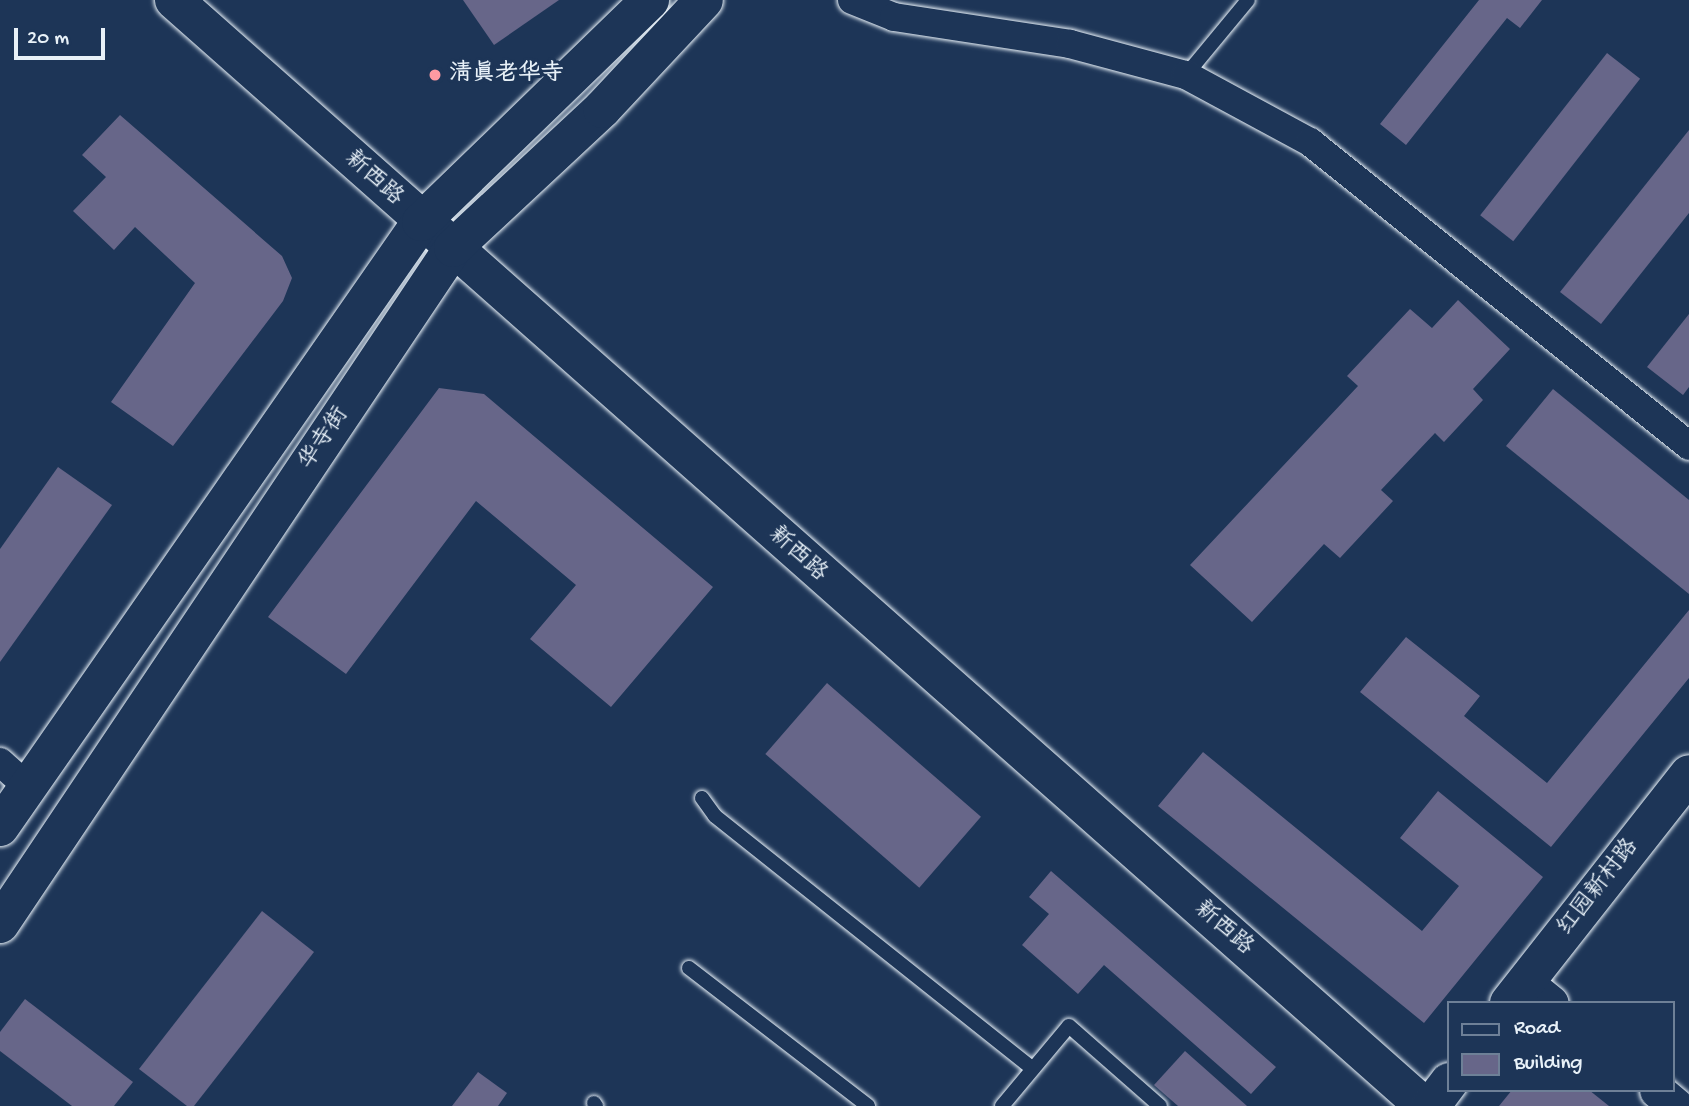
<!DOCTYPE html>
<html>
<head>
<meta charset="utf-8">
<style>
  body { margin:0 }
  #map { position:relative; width:1689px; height:1106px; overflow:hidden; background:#1d3557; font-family:"Gochi Hand","LXGW WenKai TC",sans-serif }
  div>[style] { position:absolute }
  .building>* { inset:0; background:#676689; transform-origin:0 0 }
  .roads { filter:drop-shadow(0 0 2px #e8f1f8) drop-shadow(0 0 2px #e8f1f8) }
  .service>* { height:14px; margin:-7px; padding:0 7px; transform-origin:7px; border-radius:7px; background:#1d3557 }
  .minor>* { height:28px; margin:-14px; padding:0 14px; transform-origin:14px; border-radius:14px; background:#1d3557 }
  .tertiary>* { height:35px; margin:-17.5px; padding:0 17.5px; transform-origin:17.5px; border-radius:17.5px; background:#1d3557 }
  .secondary>* { height:38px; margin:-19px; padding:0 19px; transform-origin:19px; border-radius:19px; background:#1d3557 }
  .dots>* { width:19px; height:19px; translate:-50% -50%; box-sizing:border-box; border:4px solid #1d3557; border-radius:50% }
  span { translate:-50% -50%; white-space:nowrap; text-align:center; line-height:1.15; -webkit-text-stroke:6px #1d3557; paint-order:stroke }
  .poi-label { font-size:23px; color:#e8f1f8; font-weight:700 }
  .left { translate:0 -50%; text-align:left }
  .street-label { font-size:23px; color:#e8f1f8 }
  .legend { position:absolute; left:1447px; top:1001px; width:228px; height:91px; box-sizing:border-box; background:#1d3557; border:2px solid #6e8097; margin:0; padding:9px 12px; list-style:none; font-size:21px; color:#e8f1f8 }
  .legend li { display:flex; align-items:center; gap:14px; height:35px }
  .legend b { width:35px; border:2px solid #6e8097 }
  .scale { position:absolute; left:14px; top:28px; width:91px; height:32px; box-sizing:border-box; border:4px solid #e8f1f8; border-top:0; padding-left:9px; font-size:21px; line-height:24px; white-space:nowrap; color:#e8f1f8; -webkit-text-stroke:5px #1d3557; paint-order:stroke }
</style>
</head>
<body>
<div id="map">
  <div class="building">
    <i style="clip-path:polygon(463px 0,559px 0,494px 45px)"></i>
    <i style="clip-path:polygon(1479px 0,1542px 0,1520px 28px,1507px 18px,1406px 145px,1380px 124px)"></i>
    <i style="left:1607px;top:53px;width:42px;height:206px;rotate:38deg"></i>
    <i style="clip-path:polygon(120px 115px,282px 256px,292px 278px,283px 301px,173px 446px,111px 402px,195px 283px,135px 227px,114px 250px,73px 211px,106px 177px,82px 155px)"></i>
    <i style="clip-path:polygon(1689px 130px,1689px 213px,1601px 324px,1560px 292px)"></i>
    <i style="clip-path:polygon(1458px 300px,1510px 349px,1473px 389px,1483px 400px,1444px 442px,1435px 433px,1381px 490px,1393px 501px,1340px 558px,1324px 544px,1252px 622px,1190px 565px,1358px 386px,1347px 376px,1410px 309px,1432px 328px)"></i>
    <i style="clip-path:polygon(1689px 314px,1689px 387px,1683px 395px,1647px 367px)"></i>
    <i style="clip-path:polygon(439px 388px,484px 394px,713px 587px,611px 707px,530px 639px,576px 585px,476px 501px,346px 674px,268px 617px)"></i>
    <i style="clip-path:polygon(1553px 389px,1689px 500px,1689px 594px,1506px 446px)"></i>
    <i style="clip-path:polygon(58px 467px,112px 505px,0 662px,0 549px)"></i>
    <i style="clip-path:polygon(1689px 610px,1689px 678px,1551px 847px,1360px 692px,1406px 637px,1480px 696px,1464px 716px,1547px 783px)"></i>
    <i style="left:827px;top:683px;width:204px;height:94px;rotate:41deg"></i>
    <i style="clip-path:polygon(1203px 752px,1422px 931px,1459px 886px,1400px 838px,1438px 791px,1543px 877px,1424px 1023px,1158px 806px)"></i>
    <i style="clip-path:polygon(1051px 871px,1276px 1067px,1251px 1094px,1104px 965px,1078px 994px,1022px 945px,1049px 914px,1029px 897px)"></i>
    <i style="clip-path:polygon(262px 911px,314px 952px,194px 1106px,187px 1106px,139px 1069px)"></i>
    <i style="clip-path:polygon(25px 999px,133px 1082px,114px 1106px,72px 1106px,0 1051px,0 1032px)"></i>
    <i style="clip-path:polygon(1185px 1051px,1247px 1106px,1178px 1106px,1154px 1085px)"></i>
    <i style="clip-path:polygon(478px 1072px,507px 1093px,498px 1106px,452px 1106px)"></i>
    <i style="clip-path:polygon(1512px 1090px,1589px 1090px,1609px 1106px,1499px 1106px)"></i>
  </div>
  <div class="roads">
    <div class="service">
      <i style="left:1186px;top:75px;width:97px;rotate:-50.4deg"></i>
      <i style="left:702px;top:798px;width:22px;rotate:54deg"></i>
      <i style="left:715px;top:816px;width:406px;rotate:38.5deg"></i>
      <i style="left:689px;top:968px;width:226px;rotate:37.6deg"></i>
      <i style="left:594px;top:1103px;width:4px;rotate:56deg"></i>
      <i style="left:1002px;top:1106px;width:104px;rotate:-50.1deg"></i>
      <i style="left:1069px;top:1026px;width:121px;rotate:41.3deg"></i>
    </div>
    <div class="minor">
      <i style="left:852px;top:0;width:45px;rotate:22deg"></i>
      <i style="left:894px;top:17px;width:178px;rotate:8.7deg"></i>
      <i style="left:1070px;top:44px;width:120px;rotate:15deg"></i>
      <i style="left:1186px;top:75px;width:141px;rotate:28.4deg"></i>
      <i style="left:1310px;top:142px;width:486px;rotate:38.7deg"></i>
      <i style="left:0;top:762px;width:36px;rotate:42deg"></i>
    </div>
    <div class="tertiary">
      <i style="left:1525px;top:982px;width:33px;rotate:39deg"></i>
      <i style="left:1657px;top:1090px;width:25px;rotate:40deg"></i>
    </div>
    <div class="secondary">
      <i style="left:174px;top:0;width:1669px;rotate:41.5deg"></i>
      <i style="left:0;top:827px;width:737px;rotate:-55.17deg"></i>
      <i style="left:421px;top:222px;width:319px;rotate:-44.1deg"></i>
      <i style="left:0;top:924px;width:814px;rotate:-56.17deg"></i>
      <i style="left:453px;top:248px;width:204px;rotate:-43deg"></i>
      <i style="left:602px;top:109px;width:149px;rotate:-46.9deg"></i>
      <i style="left:1509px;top:1003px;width:291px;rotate:-51.8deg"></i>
      <i style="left:1431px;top:1106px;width:30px;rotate:-53deg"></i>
    </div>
  </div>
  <div class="dots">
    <i style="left:435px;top:75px;background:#ff9aa2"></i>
  </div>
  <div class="poi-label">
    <span class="left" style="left:449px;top:75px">清真老华寺</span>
  </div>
  <div class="street-label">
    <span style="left:373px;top:179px;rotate:42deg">新西路</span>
    <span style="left:325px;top:439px;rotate:-56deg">华寺街</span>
    <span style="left:797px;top:555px;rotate:42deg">新西路</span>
    <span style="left:1599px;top:888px;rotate:-52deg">红园新村路</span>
    <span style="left:1223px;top:929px;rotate:41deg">新西路</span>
  </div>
  <ul class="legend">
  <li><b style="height:9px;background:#1d3557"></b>Road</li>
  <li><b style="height:19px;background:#676689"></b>Building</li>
  </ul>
  <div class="scale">20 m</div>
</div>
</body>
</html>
